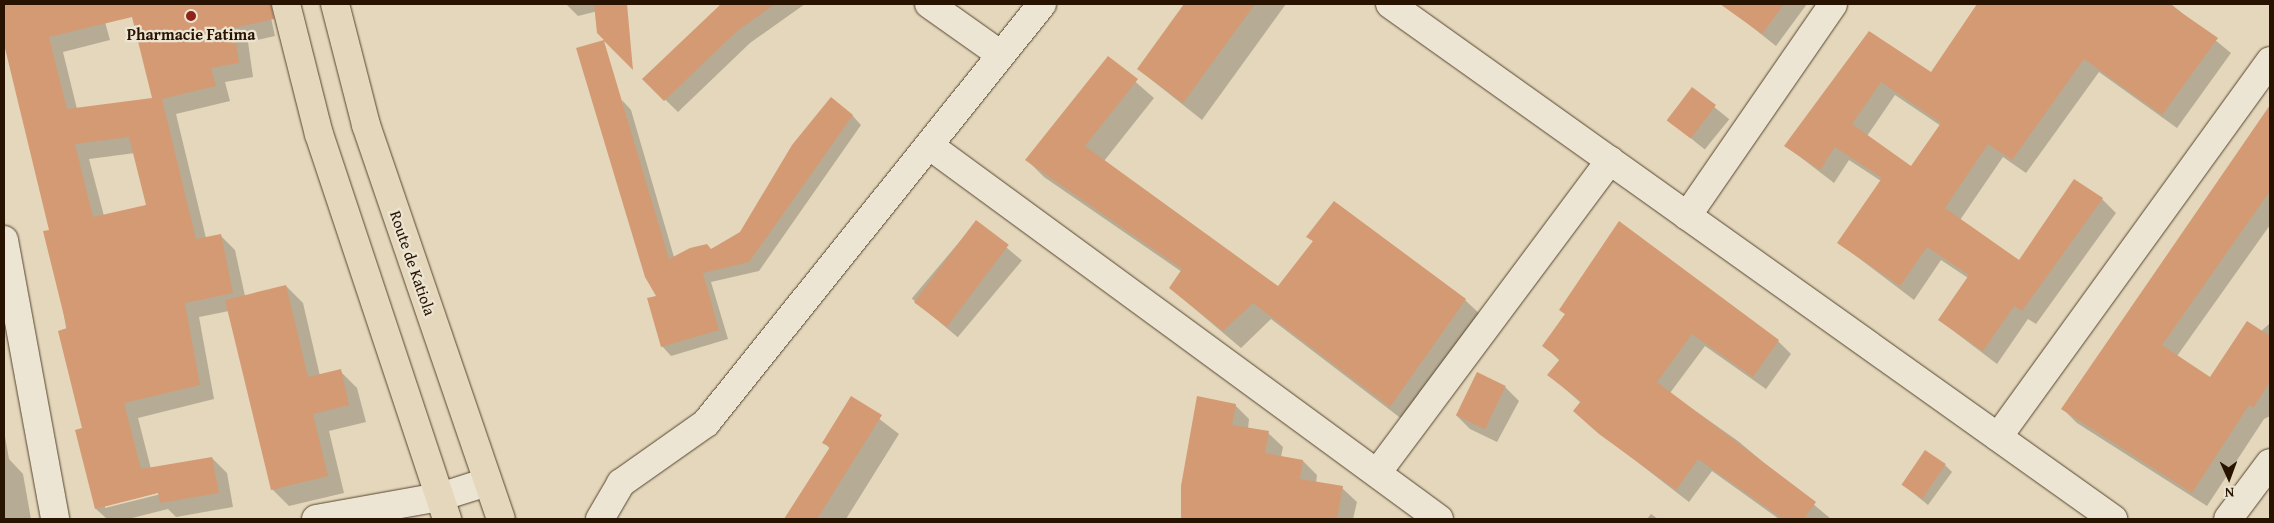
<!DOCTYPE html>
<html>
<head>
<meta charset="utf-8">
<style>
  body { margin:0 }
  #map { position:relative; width:2274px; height:523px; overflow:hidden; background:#e4d7bb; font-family:"Gentium Book Plus",serif }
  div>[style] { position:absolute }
  .shadow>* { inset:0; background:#0003; transform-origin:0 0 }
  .building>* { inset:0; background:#d49a73; transform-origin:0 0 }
  .roads { filter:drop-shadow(0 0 1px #56442f) drop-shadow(0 0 1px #56442f) }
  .minor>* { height:28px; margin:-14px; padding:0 14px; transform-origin:14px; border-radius:14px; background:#ede5d3 }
  .highway>* { height:28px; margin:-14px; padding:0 14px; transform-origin:14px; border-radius:14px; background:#e4d7bb }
  .dots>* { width:14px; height:14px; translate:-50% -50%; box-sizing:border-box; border:2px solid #ede5d3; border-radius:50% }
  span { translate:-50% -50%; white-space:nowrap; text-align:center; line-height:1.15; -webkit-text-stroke:4.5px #ede5d3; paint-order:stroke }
  .poi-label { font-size:16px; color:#271300; font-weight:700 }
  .street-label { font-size:16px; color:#271300 }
  .frame { position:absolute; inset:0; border:5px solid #271300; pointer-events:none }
  .north { position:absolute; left:2204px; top:453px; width:50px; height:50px; -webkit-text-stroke:4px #ede5d3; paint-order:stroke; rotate:178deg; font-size:14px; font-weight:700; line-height:20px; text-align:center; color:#271300 }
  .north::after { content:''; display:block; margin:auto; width:18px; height:22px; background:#271300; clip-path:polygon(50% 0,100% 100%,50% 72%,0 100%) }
</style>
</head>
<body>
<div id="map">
  <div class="shadow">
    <i style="clip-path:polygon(evenodd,4px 4px,100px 4px,110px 40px,63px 52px,77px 109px,154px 99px,130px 4px,268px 4px,275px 36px,248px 42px,253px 77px,225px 82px,230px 101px,176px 114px,206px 238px,220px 235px,235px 250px,245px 296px,286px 286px,303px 303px,320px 376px,340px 371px,357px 388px,366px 422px,329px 431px,344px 493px,289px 506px,272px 489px,229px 311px,199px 317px,214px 399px,138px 418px,151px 469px,212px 458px,227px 473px,233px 507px,176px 517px,168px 509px,128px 519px,107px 519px,96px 509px,50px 231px,4px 38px,11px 33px,4px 4px,135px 153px,148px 206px,104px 216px,89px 159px,135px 153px,4px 4px,164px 491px,165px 493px,105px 508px,105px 506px,164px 491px)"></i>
    <i style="clip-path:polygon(566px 4px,626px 4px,578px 16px)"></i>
    <i style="clip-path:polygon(731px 4px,805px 4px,750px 43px,678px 112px,644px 79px,718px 8px)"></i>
    <i style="clip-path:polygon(1185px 4px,1286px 4px,1202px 120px,1138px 69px)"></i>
    <i style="clip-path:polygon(1745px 4px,1807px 4px,1776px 46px,1737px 15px)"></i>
    <i style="clip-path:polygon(evenodd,1979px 4px,2171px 4px,2231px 53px,2177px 128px,2099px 72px,2026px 173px,2003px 157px,1960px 220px,2019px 261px,2102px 199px,2116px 213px,2036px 324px,2028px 319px,1997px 364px,1939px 320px,1968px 278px,1941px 260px,1914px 300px,1839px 243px,1881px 181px,1849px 160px,1834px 183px,1786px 146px,1869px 33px,1931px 74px,1979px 4px,1895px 95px,1941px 126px,1912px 168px,1867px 136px,1895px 95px)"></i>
    <i style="clip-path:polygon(1108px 58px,1154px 98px,1104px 161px,1278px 288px,1314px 242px,1308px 237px,1465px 300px,1483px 317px,1407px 423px,1271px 319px,1241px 348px,1170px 288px,1182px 272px,1044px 177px,1027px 160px)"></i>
    <i style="left:1692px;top:89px;width:48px;height:39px;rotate:39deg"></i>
    <i style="clip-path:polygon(622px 100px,631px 110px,674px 257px,712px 250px,741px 233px,852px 115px,861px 125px,759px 271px,711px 282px,728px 339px,671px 356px,662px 346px,658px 296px)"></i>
    <i style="clip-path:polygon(2270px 107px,2270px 225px,2177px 356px,2210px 378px,2270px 323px,2270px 416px,2264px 419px,2207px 506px,2077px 423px,2063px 409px)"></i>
    <i style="left:976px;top:222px;width:60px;height:100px;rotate:40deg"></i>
    <i style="clip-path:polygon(1560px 310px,1778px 341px,1791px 354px,1766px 389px,1705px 346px,1670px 393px,1738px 441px,1831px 519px,1779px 519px,1712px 471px,1689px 502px,1588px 424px,1581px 403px,1549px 375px,1560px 361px,1544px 346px,1566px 315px)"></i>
    <i style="clip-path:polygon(1505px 387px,1519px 401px,1497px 442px,1470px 429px,1456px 415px)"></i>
    <i style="clip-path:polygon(852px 398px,899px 434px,846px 519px,786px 519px,830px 449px,824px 442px)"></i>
    <i style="clip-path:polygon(1235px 405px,1249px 419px,1248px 429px,1268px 433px,1283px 447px,1281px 457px,1303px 461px,1317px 475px,1316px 483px,1342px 488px,1357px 502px,1353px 519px,1181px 519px,1182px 486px)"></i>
    <i style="clip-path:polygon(4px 431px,9px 459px,23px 474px,31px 519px,4px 519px)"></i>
    <i style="clip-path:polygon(1945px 465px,1952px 472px,1928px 505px,1902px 484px)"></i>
    <i style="clip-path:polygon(1651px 514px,1658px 519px,1647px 519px)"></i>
  </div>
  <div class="building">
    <i style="clip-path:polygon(evenodd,4px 4px,271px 4px,274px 19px,234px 28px,239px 63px,211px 68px,216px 86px,162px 99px,196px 239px,221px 234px,233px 293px,185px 303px,200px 385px,124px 403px,141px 469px,212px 457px,219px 493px,160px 503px,158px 493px,95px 509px,75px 430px,82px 428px,58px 331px,67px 328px,43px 231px,49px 230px,4px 44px,4px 4px,132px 17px,152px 98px,67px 109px,49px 37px,132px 17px,4px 4px,129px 137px,146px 205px,93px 217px,75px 144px,129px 137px)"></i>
    <i style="clip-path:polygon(594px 4px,627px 4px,633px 70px,604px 41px,669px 259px,690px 248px,707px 244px,711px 249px,740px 232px,792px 145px,831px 97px,853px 115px,749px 262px,703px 273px,719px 330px,661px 347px,647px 298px,656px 296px,645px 277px,576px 48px,604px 40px,597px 33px)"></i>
    <i style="clip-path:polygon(721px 4px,775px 4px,737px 31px,664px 101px,642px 79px)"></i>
    <i style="clip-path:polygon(1184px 4px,1255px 4px,1183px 103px,1137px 69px)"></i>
    <i style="clip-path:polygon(1720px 4px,1784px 4px,1762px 34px)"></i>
    <i style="clip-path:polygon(evenodd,1977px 4px,2169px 4px,2218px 38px,2162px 115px,2084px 59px,2012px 160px,1988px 144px,1945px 208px,2019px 260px,2074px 179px,2103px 198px,2022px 311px,2014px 306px,1983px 351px,1938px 320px,1969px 275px,1927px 247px,1900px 286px,1837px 243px,1882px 178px,1835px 147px,1820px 170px,1784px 146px,1869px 31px,1931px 72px,1977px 4px,1881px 82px,1941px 123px,1911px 166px,1852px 124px,1881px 82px)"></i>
    <i style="clip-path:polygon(1108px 56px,1138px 79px,1085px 146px,1278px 286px,1313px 241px,1306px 237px,1334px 201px,1466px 299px,1390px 407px,1253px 303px,1223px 331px,1169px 288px,1182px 269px,1025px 160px)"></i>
    <i style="left:1692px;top:87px;width:30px;height:42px;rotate:37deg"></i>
    <i style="clip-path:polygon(2270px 105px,2270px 191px,2162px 345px,2210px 377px,2247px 321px,2270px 336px,2270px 382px,2253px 408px,2249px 405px,2192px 493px,2061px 409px)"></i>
    <i style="left:976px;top:220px;width:41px;height:103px;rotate:37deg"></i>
    <i style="clip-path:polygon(1619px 221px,1779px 340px,1753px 377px,1692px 334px,1657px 382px,1816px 502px,1804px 519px,1783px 519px,1698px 459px,1676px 490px,1599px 434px,1573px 411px,1581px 401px,1547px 375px,1560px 359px,1542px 346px,1565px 314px,1559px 310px)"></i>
    <i style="clip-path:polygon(286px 285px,308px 377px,341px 369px,349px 405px,313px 414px,328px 476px,271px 490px,225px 300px)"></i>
    <i style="left:1477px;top:372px;width:32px;height:48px;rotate:26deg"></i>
    <i style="clip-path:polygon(851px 396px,882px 415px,817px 519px,784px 519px,830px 447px,822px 443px)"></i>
    <i style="clip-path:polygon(1197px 396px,1236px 404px,1232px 425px,1269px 431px,1265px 453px,1303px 460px,1300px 479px,1343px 486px,1337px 519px,1181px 519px,1181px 486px)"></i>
    <i style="left:1925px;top:450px;width:25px;height:42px;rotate:34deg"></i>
  </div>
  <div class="roads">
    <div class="minor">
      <i style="left:929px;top:4px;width:88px;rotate:35.3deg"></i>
      <i style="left:1390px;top:4px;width:888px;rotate:35.46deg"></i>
      <i style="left:930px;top:146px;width:631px;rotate:36.23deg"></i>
      <i style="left:1687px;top:216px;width:257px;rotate:-55.4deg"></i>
      <i style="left:4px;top:240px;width:284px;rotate:79.6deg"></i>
      <i style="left:1998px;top:437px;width:464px;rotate:-54.1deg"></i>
      <i style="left:1377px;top:473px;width:390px;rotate:-53.3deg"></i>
      <i style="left:316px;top:519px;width:126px;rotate:-10.1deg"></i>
      <i style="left:440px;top:497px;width:49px;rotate:-17.7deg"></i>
      <i style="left:600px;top:519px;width:42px;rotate:-59.7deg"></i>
      <i style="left:621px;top:483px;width:104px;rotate:-35.2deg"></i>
      <i style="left:706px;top:423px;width:537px;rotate:-51.27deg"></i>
      <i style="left:2228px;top:519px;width:70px;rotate:-53.1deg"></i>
    </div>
    <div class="highway">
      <i style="left:286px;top:4px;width:134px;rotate:75.8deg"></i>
      <i style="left:319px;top:134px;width:406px;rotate:71.6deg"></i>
      <i style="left:335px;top:4px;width:125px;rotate:75.6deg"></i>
      <i style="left:366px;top:125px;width:416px;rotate:71.1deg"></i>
    </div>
  </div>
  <div class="dots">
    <i style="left:191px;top:16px;background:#8f2418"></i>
  </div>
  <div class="poi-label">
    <span style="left:191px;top:34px">Pharmacie Fatima</span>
  </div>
  <div class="street-label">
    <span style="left:413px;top:263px;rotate:71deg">Route de Katiola</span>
  </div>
  <div class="frame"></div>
  <div class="north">N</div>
</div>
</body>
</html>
